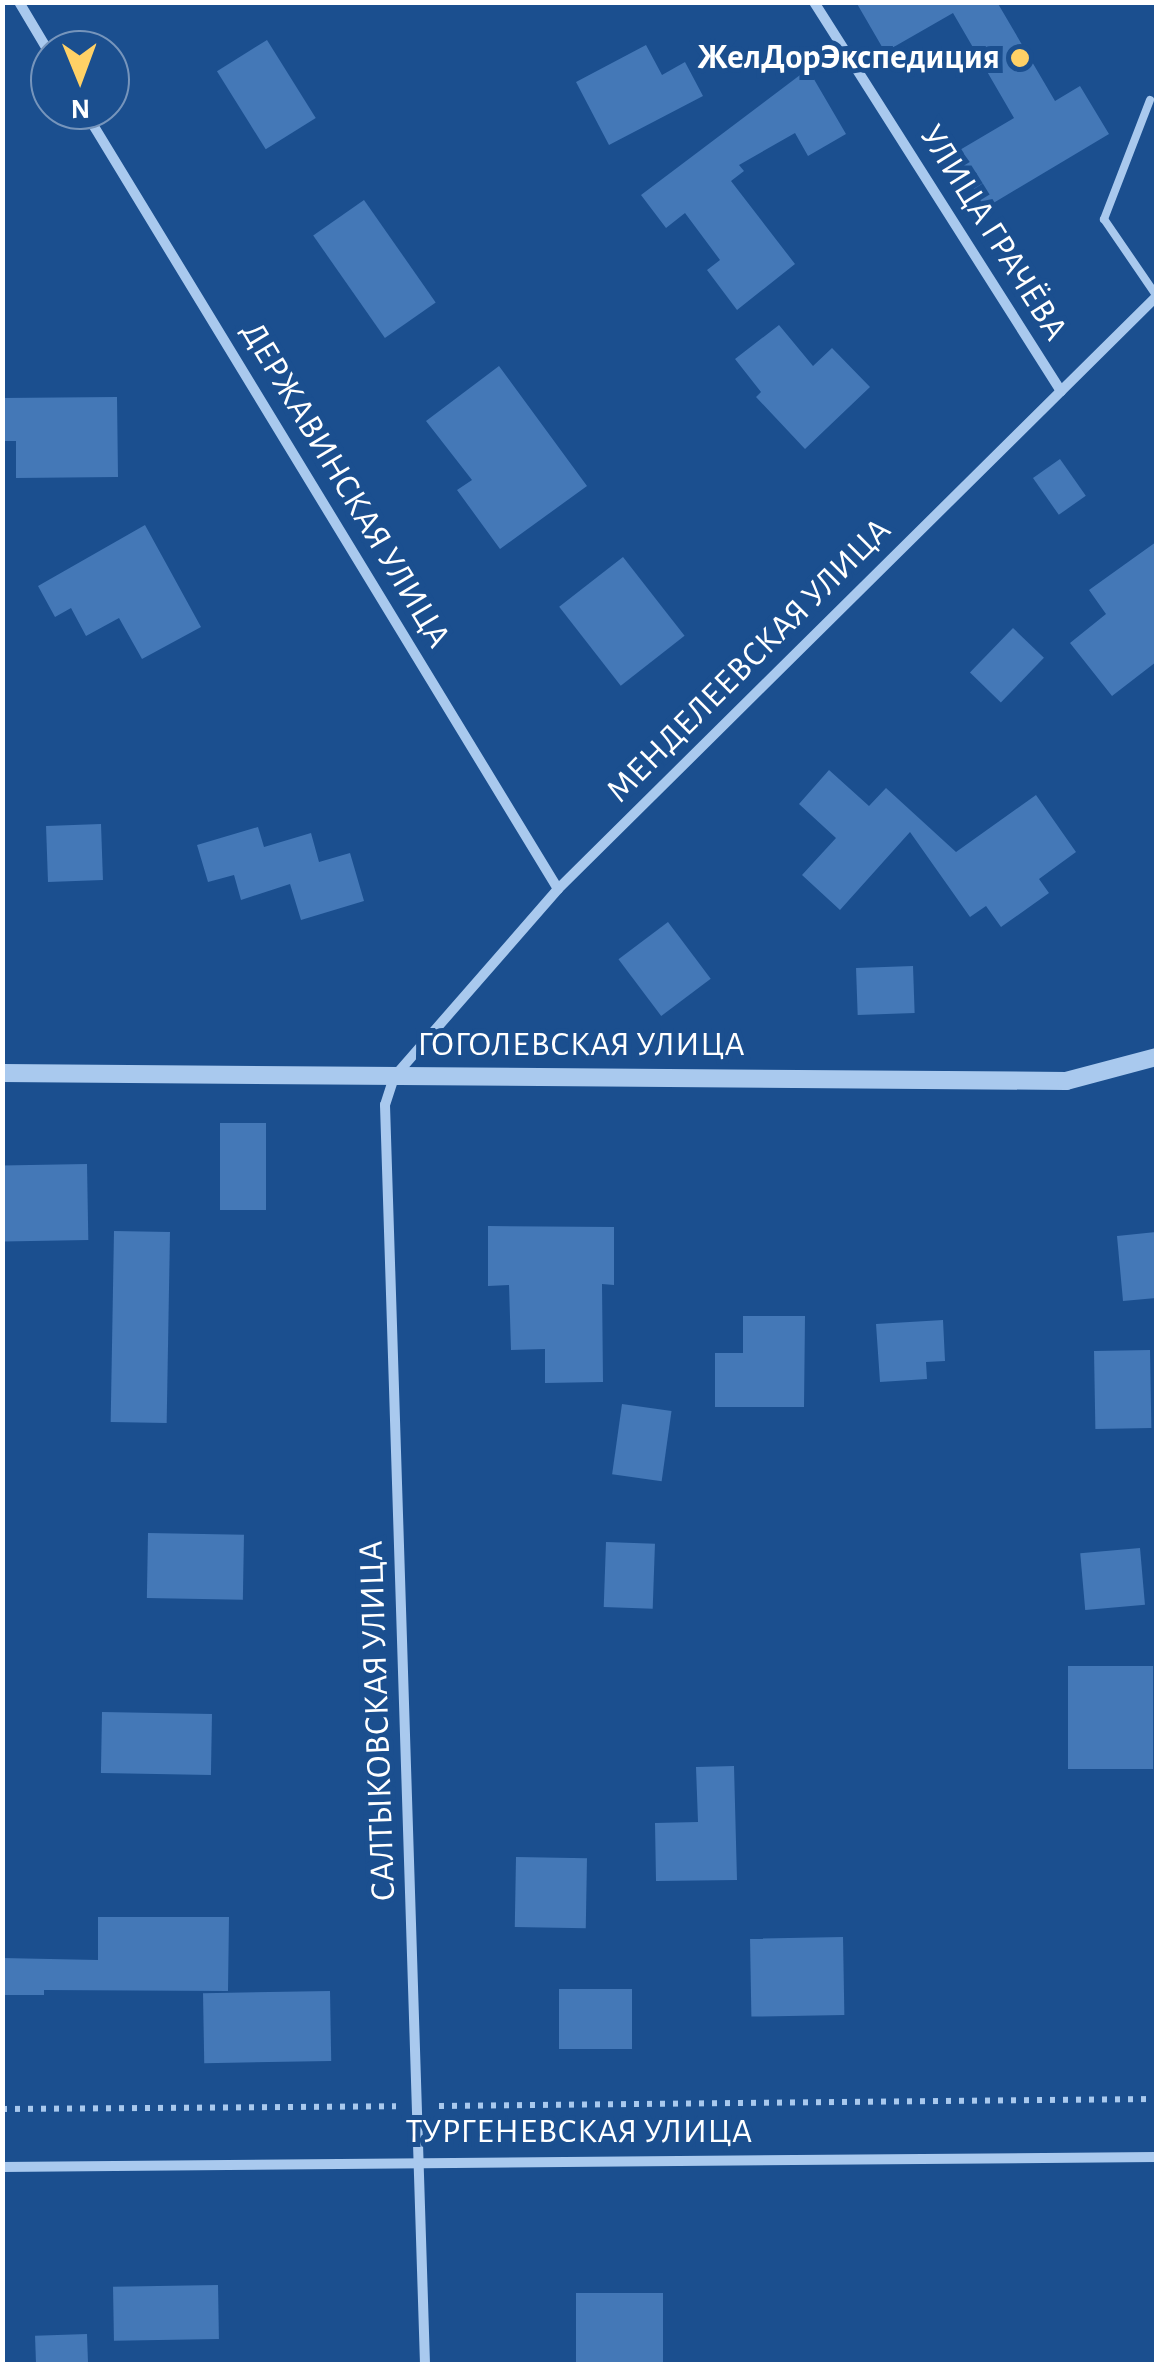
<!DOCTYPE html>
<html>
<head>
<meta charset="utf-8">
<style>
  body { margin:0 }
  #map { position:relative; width:1159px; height:2367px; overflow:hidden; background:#1b4f8f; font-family:"Alegreya Sans",sans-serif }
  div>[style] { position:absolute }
  .building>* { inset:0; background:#4478b7; transform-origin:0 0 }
  .path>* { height:6px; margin-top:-3px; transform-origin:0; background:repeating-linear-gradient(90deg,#a9c9ee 0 5px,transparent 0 13px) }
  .service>* { height:8px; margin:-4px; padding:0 4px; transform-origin:4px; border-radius:4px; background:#a9c9ee }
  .minor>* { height:10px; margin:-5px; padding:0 5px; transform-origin:5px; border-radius:5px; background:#a9c9ee }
  .tertiary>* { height:18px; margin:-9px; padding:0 9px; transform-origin:9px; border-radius:9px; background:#a9c9ee }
  .dots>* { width:28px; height:28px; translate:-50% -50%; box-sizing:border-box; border:5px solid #1b4f8f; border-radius:50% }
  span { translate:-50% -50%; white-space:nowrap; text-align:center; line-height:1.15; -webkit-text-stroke:10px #1b4f8f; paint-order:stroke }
  .poi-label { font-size:35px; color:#fff; font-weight:700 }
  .right { translate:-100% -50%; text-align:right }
  .street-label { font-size:35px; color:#fff }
  .frame { position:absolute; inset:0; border:5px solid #fff; pointer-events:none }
  .north { position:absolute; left:30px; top:30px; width:100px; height:100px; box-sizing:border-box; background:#1b4f8f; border:2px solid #7695bc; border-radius:50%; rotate:179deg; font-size:28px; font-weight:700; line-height:40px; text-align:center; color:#fff }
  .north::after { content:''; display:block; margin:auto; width:35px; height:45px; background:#ffd166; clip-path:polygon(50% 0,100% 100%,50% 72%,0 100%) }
</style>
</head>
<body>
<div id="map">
  <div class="building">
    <i style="clip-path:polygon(856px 2px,997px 2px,1055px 101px,1080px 86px,1109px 134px,985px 208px,953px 154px,1014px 118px,953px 13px,885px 52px)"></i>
    <i style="left:267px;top:40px;width:92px;height:59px;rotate:58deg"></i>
    <i style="clip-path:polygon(646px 45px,662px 75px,685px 62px,703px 96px,609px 145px,576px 82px)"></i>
    <i style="clip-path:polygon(808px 69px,846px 134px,808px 156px,795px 133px,739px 165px,744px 171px,731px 181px,795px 264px,737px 310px,707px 270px,720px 260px,685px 213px,666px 228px,641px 195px)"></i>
    <i style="left:364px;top:200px;width:125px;height:62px;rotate:55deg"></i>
    <i style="clip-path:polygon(779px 325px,813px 366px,832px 348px,870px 387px,805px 449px,756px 397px,761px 392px,735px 359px)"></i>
    <i style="clip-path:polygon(499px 366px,587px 486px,500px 549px,457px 490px,472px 480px,426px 421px)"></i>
    <i style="clip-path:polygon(117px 397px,118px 477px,16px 478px,16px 441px,2px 441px,2px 398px)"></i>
    <i style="left:1060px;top:459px;width:45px;height:33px;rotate:55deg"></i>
    <i style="clip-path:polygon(145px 525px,201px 627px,142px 659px,119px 618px,86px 636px,71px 608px,55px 617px,38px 586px)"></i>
    <i style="clip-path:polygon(1156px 542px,1156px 662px,1112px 696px,1070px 643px,1106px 614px,1089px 590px)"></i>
    <i style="left:623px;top:557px;width:100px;height:81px;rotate:52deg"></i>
    <i style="left:1013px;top:628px;width:43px;height:62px;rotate:44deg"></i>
    <i style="clip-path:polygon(829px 770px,869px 806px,886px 788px,956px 852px,1036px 795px,1076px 852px,1039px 879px,1049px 893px,1001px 927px,986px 906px,970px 917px,910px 832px,840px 910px,802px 875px,836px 838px,799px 804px)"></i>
    <i style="left:101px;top:824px;width:56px;height:55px;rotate:88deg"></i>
    <i style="clip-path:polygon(258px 827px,264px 847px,311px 833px,319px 862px,350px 853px,364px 901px,301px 920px,290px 884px,241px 900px,234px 875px,208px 882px,197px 845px)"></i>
    <i style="left:668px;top:922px;width:71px;height:62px;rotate:53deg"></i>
    <i style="left:913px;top:966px;width:47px;height:57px;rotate:88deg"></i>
    <i style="left:220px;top:1123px;width:46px;height:87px"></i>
    <i style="left:87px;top:1164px;width:76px;height:85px;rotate:89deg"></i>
    <i style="clip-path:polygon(488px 1226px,614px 1227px,614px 1285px,602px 1284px,603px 1382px,545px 1383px,545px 1349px,511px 1350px,509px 1285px,488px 1286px)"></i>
    <i style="left:114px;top:1231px;width:56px;height:191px;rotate:1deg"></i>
    <i style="clip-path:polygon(1156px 1232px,1156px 1298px,1123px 1301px,1117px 1236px)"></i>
    <i style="clip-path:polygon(743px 1316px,805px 1316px,804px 1407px,715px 1407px,715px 1353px,743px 1353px)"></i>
    <i style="clip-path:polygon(943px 1320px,945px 1361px,926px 1362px,927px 1379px,880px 1382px,876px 1324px)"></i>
    <i style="left:1150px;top:1350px;width:78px;height:56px;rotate:89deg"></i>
    <i style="left:622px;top:1404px;width:50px;height:71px;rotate:8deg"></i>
    <i style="left:148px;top:1533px;width:96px;height:65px;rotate:1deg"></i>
    <i style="left:606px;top:1542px;width:49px;height:65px;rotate:2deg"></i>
    <i style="left:1140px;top:1548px;width:57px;height:60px;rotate:85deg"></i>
    <i style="left:1068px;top:1666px;width:85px;height:103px"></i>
    <i style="left:102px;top:1712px;width:110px;height:61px;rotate:1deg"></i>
    <i style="clip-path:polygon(734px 1766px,737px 1880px,656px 1881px,655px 1823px,698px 1822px,696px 1767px)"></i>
    <i style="left:516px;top:1857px;width:71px;height:70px;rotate:1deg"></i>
    <i style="clip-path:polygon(98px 1917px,229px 1917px,228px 1991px,44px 1990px,44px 1995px,2px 1995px,2px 1958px,98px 1960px)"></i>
    <i style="left:843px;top:1937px;width:78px;height:93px;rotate:89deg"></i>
    <i style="left:559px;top:1989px;width:73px;height:60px"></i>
    <i style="left:330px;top:1991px;width:70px;height:127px;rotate:89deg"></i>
    <i style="left:218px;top:2285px;width:54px;height:105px;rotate:89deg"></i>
    <i style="left:576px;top:2293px;width:87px;height:71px"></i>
    <i style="left:87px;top:2334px;width:30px;height:52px;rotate:88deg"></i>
  </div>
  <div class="path">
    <i style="left:439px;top:2106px;width:717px;rotate:-0.56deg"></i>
    <i style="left:2px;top:2109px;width:394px;rotate:-0.4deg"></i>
  </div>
  <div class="service">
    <i style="left:1150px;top:100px;width:128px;rotate:111.1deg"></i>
    <i style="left:1104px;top:219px;width:92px;rotate:55.6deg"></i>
  </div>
  <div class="minor">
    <i style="left:19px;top:2px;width:61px;rotate:59.2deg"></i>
    <i style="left:814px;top:2px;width:461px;rotate:57.6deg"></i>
    <i style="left:84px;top:110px;width:912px;rotate:58.68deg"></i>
    <i style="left:2px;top:2167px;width:1154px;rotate:-0.5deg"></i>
    <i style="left:425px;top:2364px;width:1260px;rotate:-91.82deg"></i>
    <i style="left:385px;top:1105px;width:29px;rotate:-72deg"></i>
    <i style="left:394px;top:1077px;width:249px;rotate:-48.9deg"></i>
    <i style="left:558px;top:889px;width:841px;rotate:-44.71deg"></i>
  </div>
  <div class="tertiary">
    <i style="left:2px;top:1073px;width:1064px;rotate:0.43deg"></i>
    <i style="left:1066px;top:1081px;width:93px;rotate:-14.9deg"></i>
  </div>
  <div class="dots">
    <i style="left:1020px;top:58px;background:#ffd166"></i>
  </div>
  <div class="poi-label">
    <span class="right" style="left:1000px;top:58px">ЖелДорЭкспедиция</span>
  </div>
  <div class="street-label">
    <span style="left:993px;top:233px;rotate:58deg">УЛИЦА ГРАЧЁВА</span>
    <span style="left:345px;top:485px;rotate:59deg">ДЕРЖАВИНСКАЯ УЛИЦА</span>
    <span style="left:749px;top:661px;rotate:-45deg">МЕНДЕЛЕЕВСКАЯ УЛИЦА</span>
    <span style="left:581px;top:1045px">ГОГОЛЕВСКАЯ УЛИЦА</span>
    <span style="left:378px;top:1721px;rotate:-92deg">САЛТЫКОВСКАЯ УЛИЦА</span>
    <span style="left:579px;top:2132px">ТУРГЕНЕВСКАЯ УЛИЦА</span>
  </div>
  <div class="frame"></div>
  <div class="north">N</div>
</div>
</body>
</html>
